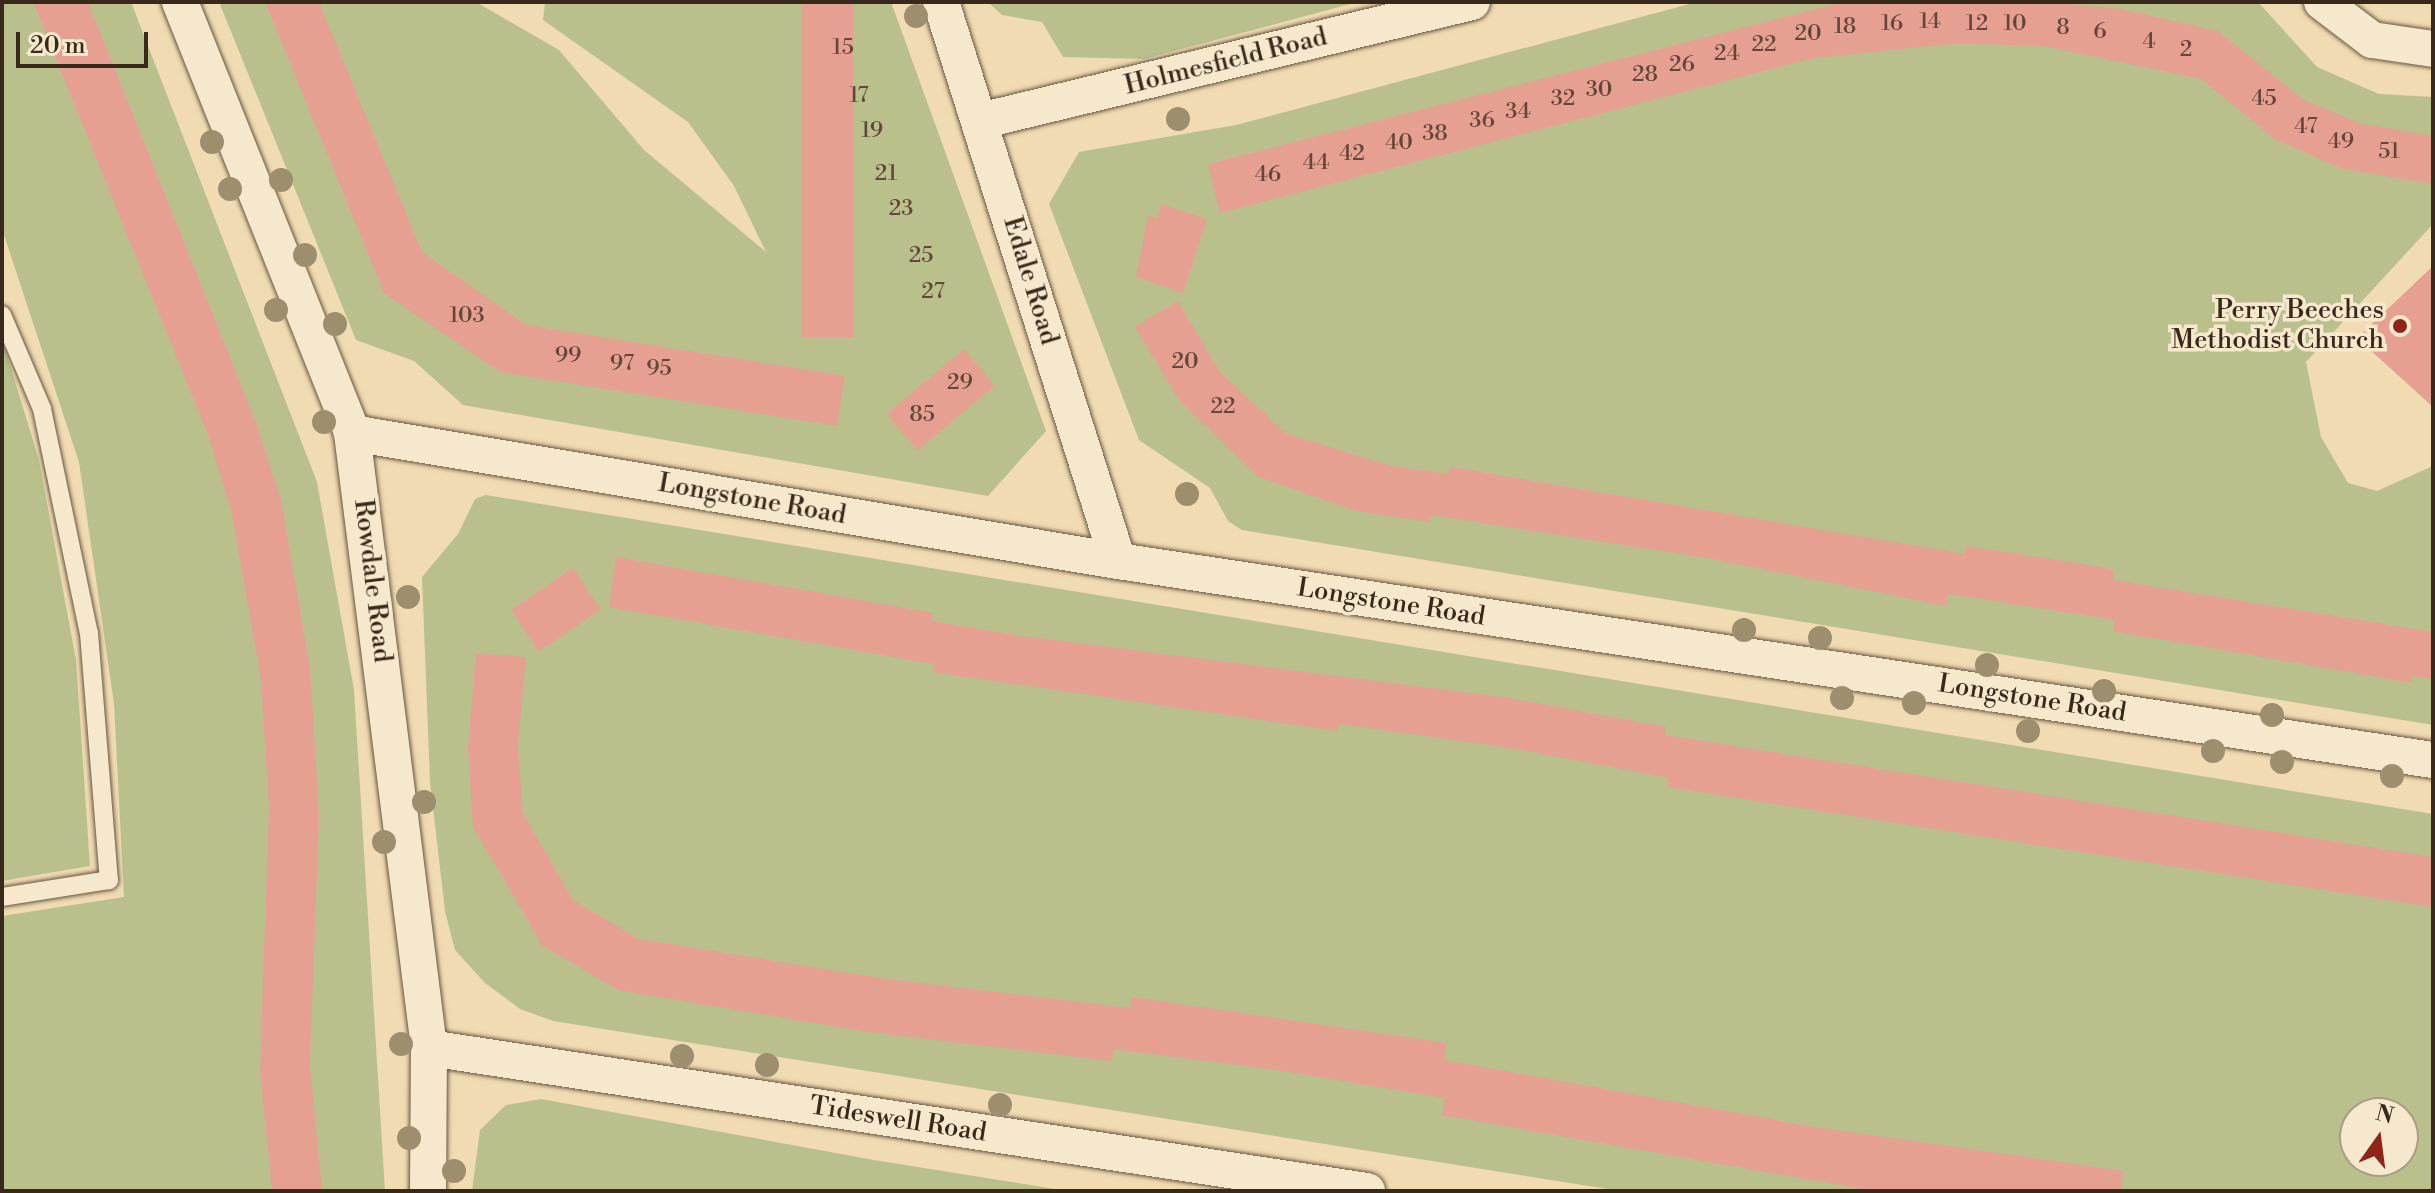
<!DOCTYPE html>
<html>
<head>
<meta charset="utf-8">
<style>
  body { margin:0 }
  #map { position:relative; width:2435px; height:1193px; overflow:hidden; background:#f1dbb2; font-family:"Libre Bodoni",serif }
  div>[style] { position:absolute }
  .green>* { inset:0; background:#b9c08c }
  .building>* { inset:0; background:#e6a091; transform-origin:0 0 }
  .roads { filter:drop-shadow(0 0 2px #665641) drop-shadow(0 0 2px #665641) }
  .lane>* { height:18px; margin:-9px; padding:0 9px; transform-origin:9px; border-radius:9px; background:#f6e8cd }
  .street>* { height:36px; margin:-18px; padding:0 18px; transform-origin:18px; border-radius:18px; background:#f6e8cd }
  .trees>* { width:24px; height:24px; margin:-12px; border-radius:50%; background:#9d8e6e }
  .dots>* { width:22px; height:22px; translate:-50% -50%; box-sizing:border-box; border:4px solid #f6e8cd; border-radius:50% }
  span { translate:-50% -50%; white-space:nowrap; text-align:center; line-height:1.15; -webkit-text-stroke:7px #f6e8cd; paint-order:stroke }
  .number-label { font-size:22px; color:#644738 }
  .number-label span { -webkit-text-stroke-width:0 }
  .street-label { font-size:26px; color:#38291b }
  .poi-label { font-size:26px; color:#38291b }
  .right { translate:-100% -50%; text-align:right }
  .frame { position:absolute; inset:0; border:4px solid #38291b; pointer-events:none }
  .north { position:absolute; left:2339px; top:1097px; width:80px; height:80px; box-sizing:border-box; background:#f6e8cd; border:2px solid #aa9c86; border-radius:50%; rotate:14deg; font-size:22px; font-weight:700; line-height:32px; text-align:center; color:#38291b }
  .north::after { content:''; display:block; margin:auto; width:28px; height:36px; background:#8f2418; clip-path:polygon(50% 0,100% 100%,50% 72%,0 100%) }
  .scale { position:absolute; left:16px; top:32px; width:132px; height:36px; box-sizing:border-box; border:4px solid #38291b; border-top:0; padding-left:10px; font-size:24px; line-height:28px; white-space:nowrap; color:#38291b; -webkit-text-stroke:6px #f6e8cd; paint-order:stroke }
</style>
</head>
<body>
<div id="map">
  <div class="green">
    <i style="clip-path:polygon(2px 2px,131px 2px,317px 482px,354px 690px,385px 1191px,2px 1191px,2px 916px,124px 897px,114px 704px,79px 462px,2px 229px)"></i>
    <i style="clip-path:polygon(219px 2px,476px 2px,559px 50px,644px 150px,766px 252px,734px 186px,688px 122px,543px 20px,545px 2px,891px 2px,1046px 431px,988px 496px,463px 405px,414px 361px,356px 340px)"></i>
    <i style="clip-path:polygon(988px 2px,1358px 2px,1144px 59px,1063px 57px,1042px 22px,1002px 15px)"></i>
    <i style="clip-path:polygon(1697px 2px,2258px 2px,2317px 67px,2379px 94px,2433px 97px,2433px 224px,2306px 362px,2321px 437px,2348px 483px,2377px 491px,2433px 466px,2433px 725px,1242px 530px,1228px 521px,1210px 488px,1139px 440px,1049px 204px,1079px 152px,1236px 125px)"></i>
    <i style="clip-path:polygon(2px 339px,39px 460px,76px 660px,90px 866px,2px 881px)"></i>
    <i style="clip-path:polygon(evenodd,486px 495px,2433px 814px,2433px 1191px,1620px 1191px,553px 1021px,520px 1009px,485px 983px,455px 950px,445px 911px,430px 782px,422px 577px,458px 534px,475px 499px,486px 495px,2355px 1113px,2403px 1113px,2403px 1161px,2355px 1161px,2355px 1113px)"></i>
    <i style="clip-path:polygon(541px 1099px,874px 1160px,1068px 1191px,472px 1191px,480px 1130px,506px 1105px)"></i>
  </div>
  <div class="building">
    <i style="clip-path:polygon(33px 2px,88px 2px,255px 420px,281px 500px,310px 667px,319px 815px,310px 1065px,322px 1191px,272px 1191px,260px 1070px,269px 808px,261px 680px,232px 514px,208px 435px)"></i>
    <i style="clip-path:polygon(265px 2px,319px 2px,422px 252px,526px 325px,845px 376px,837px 426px,500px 372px,384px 293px)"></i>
    <i style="left:801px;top:2px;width:52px;height:335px"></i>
    <i style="clip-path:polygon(1844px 2px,2046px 2px,2121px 9px,2218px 31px,2301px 98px,2358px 123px,2433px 136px,2433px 184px,2343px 169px,2276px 140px,2201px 79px,2043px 46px,1959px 43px,1814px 58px,1220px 213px,1208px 164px)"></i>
    <i style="clip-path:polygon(1161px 204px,1207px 219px,1183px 293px,1136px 277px,1148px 215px,1157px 218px)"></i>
    <i style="clip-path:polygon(2433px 266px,2433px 407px,2357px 338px)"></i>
    <i style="clip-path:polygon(1178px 301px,1220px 372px,1285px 433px,1391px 466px,1448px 474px,1450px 467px,1965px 554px,1966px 546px,2077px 563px,2114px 570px,2113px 580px,2433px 632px,2433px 679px,2412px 676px,2412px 683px,2113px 631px,2115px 620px,1995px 601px,1948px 594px,1946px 606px,1708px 558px,1431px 515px,1430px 522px,1356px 511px,1259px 477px,1179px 400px,1135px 327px)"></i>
    <i style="left:964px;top:349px;width:48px;height:101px;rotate:50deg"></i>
    <i style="clip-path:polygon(616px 557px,933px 613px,932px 621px,1015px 635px,1509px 698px,1666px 727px,1665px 735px,2433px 857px,2433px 907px,1667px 787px,1669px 778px,1511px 748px,1339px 724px,1337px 731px,933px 672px,934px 664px,609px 607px)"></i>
    <i style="left:573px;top:568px;width:50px;height:75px;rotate:56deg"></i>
    <i style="clip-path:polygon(476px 653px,526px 657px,518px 747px,523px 813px,573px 900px,639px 939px,886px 979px,1130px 1008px,1132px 997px,1447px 1043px,1444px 1060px,1814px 1127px,2123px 1171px,2121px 1191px,1874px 1191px,1442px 1115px,1445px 1098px,1277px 1070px,1113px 1049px,1112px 1061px,869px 1032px,618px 990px,542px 945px,473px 827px,468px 747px)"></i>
  </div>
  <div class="roads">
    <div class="lane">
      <i style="left:2px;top:315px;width:102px;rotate:66.9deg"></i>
      <i style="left:42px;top:409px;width:229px;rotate:78.2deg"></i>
      <i style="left:89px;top:633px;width:248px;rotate:85.4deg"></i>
      <i style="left:109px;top:880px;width:108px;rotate:171deg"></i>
    </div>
    <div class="street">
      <i style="left:180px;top:2px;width:464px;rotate:68.2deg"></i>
      <i style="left:352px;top:433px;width:620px;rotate:82.86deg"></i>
      <i style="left:429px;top:1048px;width:143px;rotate:90.4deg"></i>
      <i style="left:941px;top:2px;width:586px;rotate:72.43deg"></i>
      <i style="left:2322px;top:2px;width:63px;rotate:37.2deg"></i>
      <i style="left:2372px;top:40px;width:62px;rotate:8.4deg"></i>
      <i style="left:980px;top:121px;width:506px;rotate:-13.6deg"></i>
      <i style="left:352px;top:433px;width:777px;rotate:9.49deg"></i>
      <i style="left:1118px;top:561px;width:1330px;rotate:8.61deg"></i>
      <i style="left:429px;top:1048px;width:949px;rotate:8.67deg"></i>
    </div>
  </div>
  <div class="trees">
    <i style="left:916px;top:16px"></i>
    <i style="left:1178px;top:119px"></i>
    <i style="left:212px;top:142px"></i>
    <i style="left:281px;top:180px"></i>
    <i style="left:230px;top:189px"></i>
    <i style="left:305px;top:255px"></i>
    <i style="left:276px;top:310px"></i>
    <i style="left:335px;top:324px"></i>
    <i style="left:324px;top:422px"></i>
    <i style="left:1187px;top:494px"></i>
    <i style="left:408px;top:597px"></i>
    <i style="left:1744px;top:630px"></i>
    <i style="left:1820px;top:638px"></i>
    <i style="left:1987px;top:665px"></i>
    <i style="left:2104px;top:691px"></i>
    <i style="left:1842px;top:698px"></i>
    <i style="left:1914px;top:703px"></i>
    <i style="left:2272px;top:715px"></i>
    <i style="left:2028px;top:731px"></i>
    <i style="left:2213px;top:751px"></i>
    <i style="left:2282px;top:762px"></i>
    <i style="left:2392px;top:776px"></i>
    <i style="left:424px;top:802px"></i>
    <i style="left:384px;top:842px"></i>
    <i style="left:401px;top:1044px"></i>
    <i style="left:682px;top:1056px"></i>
    <i style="left:767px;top:1065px"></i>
    <i style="left:1000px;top:1105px"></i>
    <i style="left:409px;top:1138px"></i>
    <i style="left:454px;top:1171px"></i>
  </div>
  <div class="dots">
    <i style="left:2400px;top:326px;background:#8f2418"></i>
  </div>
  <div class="number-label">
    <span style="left:1930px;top:22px">14</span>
    <span style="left:1892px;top:24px">16</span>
    <span style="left:1977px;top:24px">12</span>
    <span style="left:2015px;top:24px">10</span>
    <span style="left:1845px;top:27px">18</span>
    <span style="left:2063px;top:28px">8</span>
    <span style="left:2100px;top:32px">6</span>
    <span style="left:1808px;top:34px">20</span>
    <span style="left:2149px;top:42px">4</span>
    <span style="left:1764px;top:45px">22</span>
    <span style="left:843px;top:48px">15</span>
    <span style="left:2186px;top:50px">2</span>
    <span style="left:1727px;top:54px">24</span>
    <span style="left:1682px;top:65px">26</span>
    <span style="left:1645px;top:75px">28</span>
    <span style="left:1599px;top:90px">30</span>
    <span style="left:859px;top:96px">17</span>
    <span style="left:1563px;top:99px">32</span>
    <span style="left:2264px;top:99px">45</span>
    <span style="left:1518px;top:112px">34</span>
    <span style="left:1482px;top:121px">36</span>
    <span style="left:2306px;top:127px">47</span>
    <span style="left:872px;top:131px">19</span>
    <span style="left:1435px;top:134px">38</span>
    <span style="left:2341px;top:142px">49</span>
    <span style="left:1399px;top:143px">40</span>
    <span style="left:2389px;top:152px">51</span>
    <span style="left:1352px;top:154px">42</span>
    <span style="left:1316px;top:163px">44</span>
    <span style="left:886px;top:174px">21</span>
    <span style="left:1268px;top:175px">46</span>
    <span style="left:901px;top:209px">23</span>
    <span style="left:921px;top:256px">25</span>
    <span style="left:933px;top:292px">27</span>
    <span style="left:467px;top:316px">103</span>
    <span style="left:568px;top:356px">99</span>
    <span style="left:1185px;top:362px">20</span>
    <span style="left:622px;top:364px">97</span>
    <span style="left:659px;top:369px">95</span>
    <span style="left:960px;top:383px">29</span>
    <span style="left:1223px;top:407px">22</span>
    <span style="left:922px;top:415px">85</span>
  </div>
  <div class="street-label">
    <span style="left:1226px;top:62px;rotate:-14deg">Holmesfield Road</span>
    <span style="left:1030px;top:281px;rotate:73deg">Edale Road</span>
    <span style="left:752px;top:500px;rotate:10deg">Longstone Road</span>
    <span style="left:372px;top:581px;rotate:83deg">Rowdale Road</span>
    <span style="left:1391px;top:603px;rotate:9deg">Longstone Road</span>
    <span style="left:2032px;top:699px;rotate:9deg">Longstone Road</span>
    <span style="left:898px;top:1120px;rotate:9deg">Tideswell Road</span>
  </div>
  <div class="poi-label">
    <span class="right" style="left:2384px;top:326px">Perry Beeches<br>Methodist Church</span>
  </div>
  <div class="frame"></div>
  <div class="north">N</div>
  <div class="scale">20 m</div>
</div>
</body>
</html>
